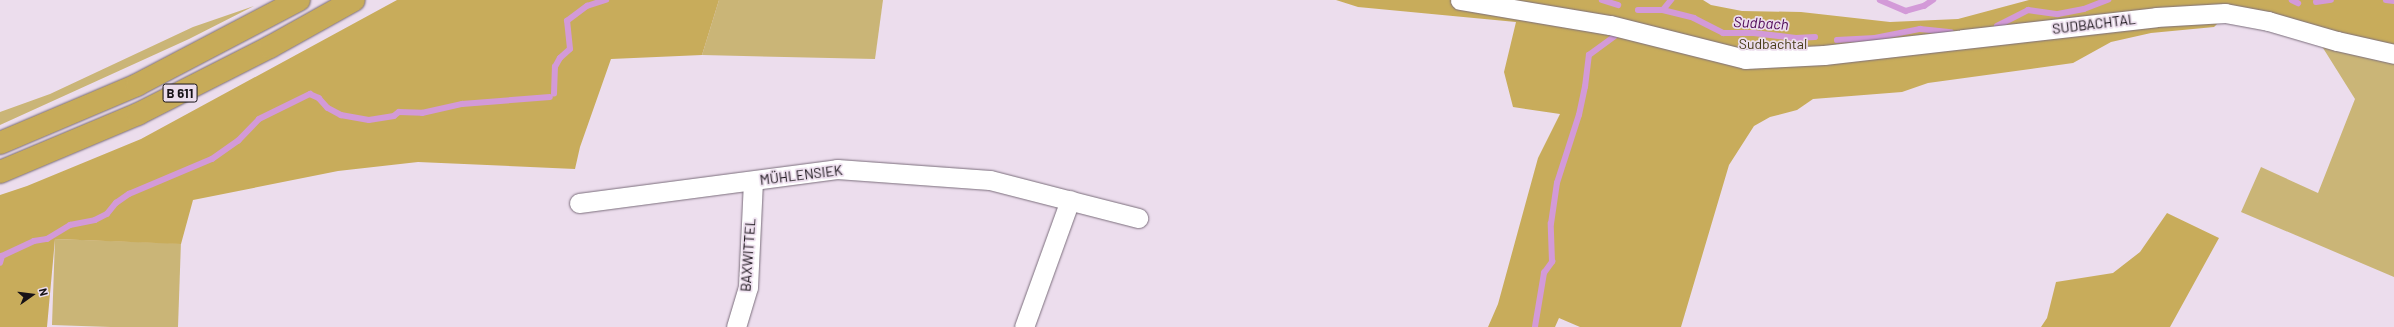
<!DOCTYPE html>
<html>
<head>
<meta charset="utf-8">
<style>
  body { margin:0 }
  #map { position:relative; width:2394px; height:327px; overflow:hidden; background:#ecdded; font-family:Barlow,sans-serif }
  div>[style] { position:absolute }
  .green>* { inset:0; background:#cab577; transform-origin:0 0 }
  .forest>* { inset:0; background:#c8ac5b }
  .stream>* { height:5.5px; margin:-2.75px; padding:0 2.75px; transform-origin:2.75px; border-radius:2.75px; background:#d39ad8 }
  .roads { filter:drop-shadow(0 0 1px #7b6e7c) drop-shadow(0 0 1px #7b6e7c) }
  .minor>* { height:19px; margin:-9.5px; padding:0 9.5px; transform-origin:9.5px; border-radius:9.5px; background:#fff }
  .highway>* { height:22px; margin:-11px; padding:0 11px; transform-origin:11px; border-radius:11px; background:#c7ab59 }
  span { translate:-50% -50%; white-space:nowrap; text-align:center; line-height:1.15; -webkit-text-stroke:3.5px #ecdded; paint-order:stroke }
  .shield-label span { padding:1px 3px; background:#ecdded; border:1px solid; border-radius:3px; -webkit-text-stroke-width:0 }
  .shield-label { font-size:13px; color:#171217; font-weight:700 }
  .street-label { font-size:14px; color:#171217 }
  .park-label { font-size:14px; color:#453915 }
  .water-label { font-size:15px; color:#4f0856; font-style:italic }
  .north { position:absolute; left:12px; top:275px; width:40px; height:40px; -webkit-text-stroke:3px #ecdded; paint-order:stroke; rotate:76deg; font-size:11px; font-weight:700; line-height:16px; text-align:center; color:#171217 }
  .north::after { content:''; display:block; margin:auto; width:14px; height:18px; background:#171217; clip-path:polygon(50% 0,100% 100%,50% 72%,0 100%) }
</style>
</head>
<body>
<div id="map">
  <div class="green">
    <i style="clip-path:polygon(719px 0,883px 0,875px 59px,702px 55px)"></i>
    <i style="clip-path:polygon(254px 6px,189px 39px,0 125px,0 112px,50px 94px,193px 27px)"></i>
    <i style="clip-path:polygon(2318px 40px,2394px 56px,2394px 277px,2241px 212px,2261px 167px,2318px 193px,2355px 99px)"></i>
    <i style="left:55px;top:239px;width:126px;height:86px;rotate:2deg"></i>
  </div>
  <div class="forest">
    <i style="clip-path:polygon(397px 0,719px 0,702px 55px,611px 59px,580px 147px,575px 169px,418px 162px,338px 171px,193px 200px,181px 244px,55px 239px,47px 327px,0 327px,0 195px,27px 186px,141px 139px)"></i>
    <i style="clip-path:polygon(1336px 0,1703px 0,1711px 5px,1742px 11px,1801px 12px,1890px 22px,1958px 19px,2029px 0,2394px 0,2394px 56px,2223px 18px,2214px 27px,2151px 33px,2111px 42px,2073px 63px,1928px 83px,1902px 92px,1813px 99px,1797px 110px,1770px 117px,1754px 126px,1729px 165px,1681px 327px,1580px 327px,1559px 318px,1555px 327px,1488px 327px,1498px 304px,1538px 158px,1560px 114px,1513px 107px,1504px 72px,1516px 22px,1358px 7px)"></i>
    <i style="clip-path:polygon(2167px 213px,2219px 238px,2170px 327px,2041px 327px,2047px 318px,2056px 282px,2113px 273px,2140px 252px)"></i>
  </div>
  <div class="stream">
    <i style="left:1602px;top:0;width:17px;rotate:17deg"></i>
    <i style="left:1880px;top:0;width:28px;rotate:23deg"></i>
    <i style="left:1906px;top:11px;width:19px;rotate:-16deg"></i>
    <i style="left:1924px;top:6px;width:11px;rotate:-34deg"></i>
    <i style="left:2292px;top:0;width:7px;rotate:27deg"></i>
    <i style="left:2386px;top:0;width:8px;rotate:7deg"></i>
    <i style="left:2316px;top:2px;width:15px;rotate:-8deg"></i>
    <i style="left:1638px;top:10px;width:25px"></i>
    <i style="left:1663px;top:10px;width:32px;rotate:14deg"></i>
    <i style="left:1694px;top:18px;width:33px;rotate:27deg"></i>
    <i style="left:1723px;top:33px;width:31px"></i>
    <i style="left:1754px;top:33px;width:42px;rotate:6.8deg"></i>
    <i style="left:1796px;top:38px;width:19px;rotate:-3deg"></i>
    <i style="left:1663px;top:10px;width:13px;rotate:-51deg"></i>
    <i style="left:1997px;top:26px;width:35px;rotate:-27deg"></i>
    <i style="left:2028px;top:10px;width:30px;rotate:8deg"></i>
    <i style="left:2058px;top:14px;width:26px;rotate:-11deg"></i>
    <i style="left:2084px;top:9px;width:26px;rotate:-21deg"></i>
    <i style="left:1837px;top:40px;width:38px;rotate:-3deg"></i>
    <i style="left:1875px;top:38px;width:46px;rotate:-11.3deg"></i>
    <i style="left:1920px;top:29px;width:31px;rotate:6deg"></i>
    <i style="left:554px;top:94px;width:27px;rotate:-88deg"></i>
    <i style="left:555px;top:67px;width:10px;rotate:-61deg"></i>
    <i style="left:560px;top:58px;width:13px;rotate:-42deg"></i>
    <i style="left:570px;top:49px;width:28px;rotate:-96deg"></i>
    <i style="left:567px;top:21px;width:25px;rotate:-37deg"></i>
    <i style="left:587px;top:6px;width:20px;rotate:-18deg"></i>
    <i style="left:0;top:263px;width:7px;rotate:-74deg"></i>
    <i style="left:2px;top:256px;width:35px;rotate:-25deg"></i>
    <i style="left:34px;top:241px;width:13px;rotate:-9deg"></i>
    <i style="left:47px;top:239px;width:27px;rotate:-31deg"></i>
    <i style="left:70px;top:225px;width:25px;rotate:-11deg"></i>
    <i style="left:95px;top:220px;width:13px;rotate:-27deg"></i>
    <i style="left:107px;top:214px;width:14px;rotate:-51deg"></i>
    <i style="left:116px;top:203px;width:16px;rotate:-35deg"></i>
    <i style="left:129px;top:194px;width:90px;rotate:-22.9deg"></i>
    <i style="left:212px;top:159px;width:32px;rotate:-35deg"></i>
    <i style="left:238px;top:141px;width:30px;rotate:-46deg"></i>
    <i style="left:259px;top:119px;width:57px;rotate:-26.1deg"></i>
    <i style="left:310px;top:94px;width:10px;rotate:24deg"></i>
    <i style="left:319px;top:98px;width:13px;rotate:48deg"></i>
    <i style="left:328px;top:108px;width:15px;rotate:28deg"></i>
    <i style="left:341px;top:115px;width:28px;rotate:10deg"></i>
    <i style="left:369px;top:120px;width:25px;rotate:-9deg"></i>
    <i style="left:394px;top:116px;width:6px;rotate:-39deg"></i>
    <i style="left:399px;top:112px;width:23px;rotate:2deg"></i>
    <i style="left:422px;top:113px;width:41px;rotate:-12.7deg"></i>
    <i style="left:462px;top:104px;width:88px;rotate:-4.5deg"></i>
    <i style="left:1535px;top:327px;width:55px;rotate:-80.5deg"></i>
    <i style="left:1544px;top:273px;width:14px;rotate:-54deg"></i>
    <i style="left:1552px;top:262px;width:38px;rotate:-92deg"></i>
    <i style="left:1551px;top:224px;width:41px;rotate:-81.7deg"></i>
    <i style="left:1557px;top:183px;width:71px;rotate:-72.1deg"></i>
    <i style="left:1579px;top:115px;width:29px;rotate:-78deg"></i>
    <i style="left:1585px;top:87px;width:32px;rotate:-83deg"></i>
    <i style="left:1589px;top:55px;width:31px;rotate:-36deg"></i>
  </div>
  <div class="roads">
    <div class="minor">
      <i style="left:1460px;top:0;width:152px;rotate:9.5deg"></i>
      <i style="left:1610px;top:25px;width:139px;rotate:14.1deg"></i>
      <i style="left:1745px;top:59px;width:79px;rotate:-2.9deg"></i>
      <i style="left:1824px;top:55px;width:334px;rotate:-6.5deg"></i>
      <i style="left:2156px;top:17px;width:69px;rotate:-3.3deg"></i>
      <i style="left:2225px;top:13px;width:44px;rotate:10.5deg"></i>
      <i style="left:2268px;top:21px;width:72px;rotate:16.2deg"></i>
      <i style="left:2337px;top:41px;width:58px;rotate:12.8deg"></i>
      <i style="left:579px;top:203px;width:260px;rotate:-7.5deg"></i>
      <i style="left:837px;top:169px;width:153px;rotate:4.1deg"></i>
      <i style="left:990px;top:180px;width:153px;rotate:14.4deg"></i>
      <i style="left:736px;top:327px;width:42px;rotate:-73.3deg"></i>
      <i style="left:748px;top:287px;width:106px;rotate:-87.3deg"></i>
      <i style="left:1024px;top:327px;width:135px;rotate:-70.1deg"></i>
    </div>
    <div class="highway">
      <i style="left:0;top:143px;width:149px;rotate:-22.9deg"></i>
      <i style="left:137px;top:85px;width:183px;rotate:-27.7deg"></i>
      <i style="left:0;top:172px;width:150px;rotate:-22.8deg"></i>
      <i style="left:138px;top:114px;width:148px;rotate:-26.9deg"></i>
      <i style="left:270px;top:47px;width:96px;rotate:-29.2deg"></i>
    </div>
  </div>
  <div class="shield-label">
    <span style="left:180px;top:93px">B 611</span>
  </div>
  <div class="street-label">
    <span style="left:2094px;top:24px;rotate:-7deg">SUDBACHTAL</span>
    <span style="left:801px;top:175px;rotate:-7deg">MÜHLENSIEK</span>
    <span style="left:748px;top:255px;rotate:-86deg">BAXWITTEL</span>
  </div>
  <div class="park-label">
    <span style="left:1773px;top:44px">Sudbachtal</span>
  </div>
  <div class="water-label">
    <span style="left:1761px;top:23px;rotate:3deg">Sudbach</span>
  </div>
  <div class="north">N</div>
</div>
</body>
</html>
